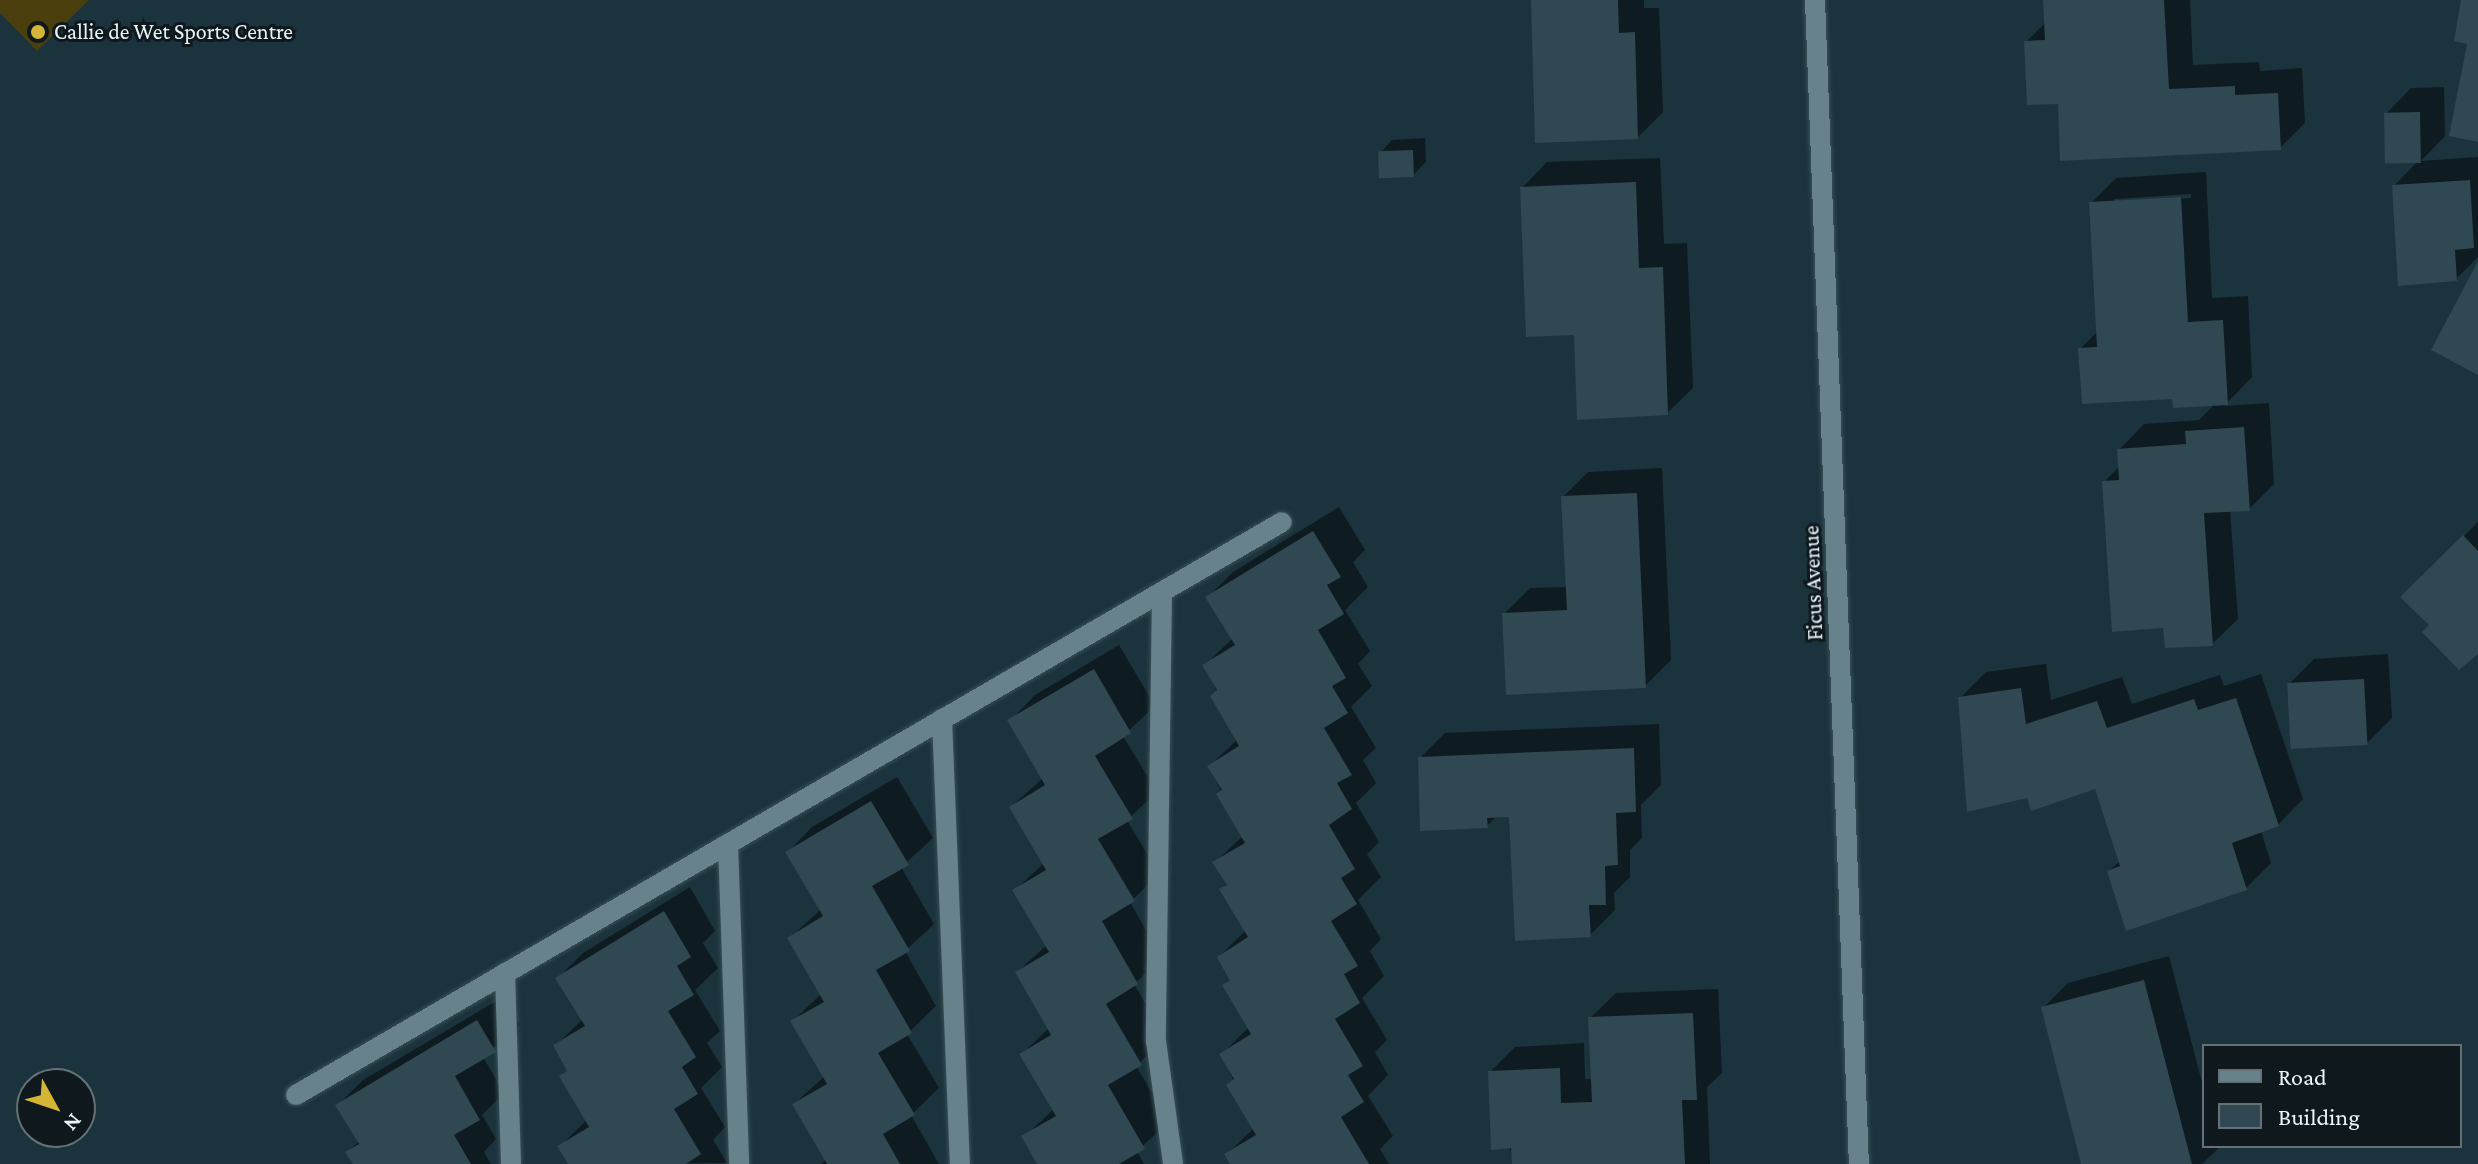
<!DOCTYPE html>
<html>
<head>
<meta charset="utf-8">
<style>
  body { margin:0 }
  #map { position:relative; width:2478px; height:1164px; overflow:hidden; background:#1b333c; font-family:"Crimson Pro",serif }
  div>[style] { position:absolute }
  .green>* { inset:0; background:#4a3e0d }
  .shadow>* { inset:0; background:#0007 }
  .building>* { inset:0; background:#2f4851; transform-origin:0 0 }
  .roads { filter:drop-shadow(0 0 2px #3a4f56) drop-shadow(0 0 2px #3a4f56) }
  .minor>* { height:20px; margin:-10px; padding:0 10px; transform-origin:10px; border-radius:10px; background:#68828c }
  .dots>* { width:22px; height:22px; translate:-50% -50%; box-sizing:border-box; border:4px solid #0f191d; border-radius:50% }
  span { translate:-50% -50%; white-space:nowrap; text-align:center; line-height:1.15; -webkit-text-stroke:6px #0f191d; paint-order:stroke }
  .poi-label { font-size:22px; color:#e8f6fc }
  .left { translate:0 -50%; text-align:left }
  .street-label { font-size:22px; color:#e8f6fc }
  .legend { position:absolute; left:2202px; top:1044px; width:260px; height:104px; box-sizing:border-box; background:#0f191d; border:2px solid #667176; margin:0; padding:10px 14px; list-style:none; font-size:24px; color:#e8f6fc }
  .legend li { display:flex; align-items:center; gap:16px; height:40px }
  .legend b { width:40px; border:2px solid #667176 }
  .north { position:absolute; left:16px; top:1068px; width:80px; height:80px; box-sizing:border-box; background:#0f191d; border:2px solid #667176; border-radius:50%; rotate:130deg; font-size:22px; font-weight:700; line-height:32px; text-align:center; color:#e8f6fc }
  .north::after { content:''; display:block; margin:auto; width:28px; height:36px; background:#d5b535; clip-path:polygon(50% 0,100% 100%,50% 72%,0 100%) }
</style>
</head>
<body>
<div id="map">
  <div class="green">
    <i style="clip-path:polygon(0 0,89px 0,37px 51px,0 13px)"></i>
  </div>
  <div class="shadow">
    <i style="clip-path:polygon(1533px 0,1644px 0,1644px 8px,1659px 8px,1663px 112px,1638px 137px)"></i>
    <i style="clip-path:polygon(2045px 0,2190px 0,2193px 65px,2259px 62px,2260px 71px,2302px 68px,2305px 123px,2280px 148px,2059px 102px,2026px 42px,2046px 22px)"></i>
    <i style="clip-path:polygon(2444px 87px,2445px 136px,2421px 161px,2478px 157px,2478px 257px,2456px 279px,2394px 186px,2418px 161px,2386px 114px,2411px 88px)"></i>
    <i style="clip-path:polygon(1425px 138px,1426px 162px,1413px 175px,1380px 153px,1392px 140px)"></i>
    <i style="clip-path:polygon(1660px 158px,1664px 244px,1687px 243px,1693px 388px,1667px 413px,1576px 333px,1522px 188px,1547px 162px)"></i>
    <i style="clip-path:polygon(evenodd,2206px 172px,2212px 298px,2248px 296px,2252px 377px,2224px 406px,2269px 403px,2274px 484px,2249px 509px,2230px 510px,2238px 619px,2212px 644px,2165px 626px,2104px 482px,2120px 466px,2119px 450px,2144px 424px,2199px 420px,2216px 403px,2174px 396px,2080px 349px,2098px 331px,2091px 203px,2116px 178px,2206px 172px,2191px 194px,2191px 198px,2114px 203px,2114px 199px,2191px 194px)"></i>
    <i style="clip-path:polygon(1662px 468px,1671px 660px,1645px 686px,1504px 614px,1530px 588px,1567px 587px,1563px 497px,1588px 472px)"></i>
    <i style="clip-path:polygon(1339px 507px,1365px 550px,1353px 562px,1368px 587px,1345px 610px,1370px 651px,1358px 664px,1372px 686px,1351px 707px,1376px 748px,1363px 760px,1376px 783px,1356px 803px,1379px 842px,1367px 854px,1381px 877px,1358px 900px,1381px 939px,1370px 951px,1384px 976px,1362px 998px,1387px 1040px,1375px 1052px,1388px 1075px,1368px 1096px,1393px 1136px,1380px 1149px,1389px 1164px,1232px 1164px,1226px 1155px,1254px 1128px,1222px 1054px,1249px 1027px,1225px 986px,1232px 979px,1219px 957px,1246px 930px,1222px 889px,1228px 883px,1215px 862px,1243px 836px,1209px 766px,1238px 739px,1205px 665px,1233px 638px,1208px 597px,1233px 572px)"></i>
    <i style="clip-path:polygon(2478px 522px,2478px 652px,2432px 625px,2403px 597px)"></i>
    <i style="clip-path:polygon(1119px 645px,1155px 706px,1123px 736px,1157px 792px,1127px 820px,1159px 874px,1130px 902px,1162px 958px,1134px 984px,1166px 1038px,1136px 1066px,1169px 1122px,1137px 1151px,1144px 1164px,1040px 1164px,1024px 1137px,1054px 1109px,1022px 1054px,1050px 1027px,1017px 972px,1047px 945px,1015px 890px,1044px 863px,1011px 807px,1043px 778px,1010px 721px,1035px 695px)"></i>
    <i style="clip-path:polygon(2388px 654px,2392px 718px,2367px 743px,2289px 684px,2314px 659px)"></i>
    <i style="clip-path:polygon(2046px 664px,2051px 700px,2122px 677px,2132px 704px,2220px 675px,2224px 686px,2261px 674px,2303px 799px,2278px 825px,2261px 831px,2271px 863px,2246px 888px,2109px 871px,2121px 860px,2097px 787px,2028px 796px,1960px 698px,1986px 672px)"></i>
    <i style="clip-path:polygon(1659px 724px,1661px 785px,1641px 805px,1642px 838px,1630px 850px,1630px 877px,1614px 893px,1615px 910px,1590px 935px,1511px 815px,1498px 815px,1487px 826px,1420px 758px,1445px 733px)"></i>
    <i style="clip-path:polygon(897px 777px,933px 838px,901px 867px,934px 924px,905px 951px,936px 1006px,907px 1034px,939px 1088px,911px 1115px,939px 1164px,821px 1164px,827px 1159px,794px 1104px,825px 1076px,792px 1022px,821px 994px,789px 939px,821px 909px,787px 853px,812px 827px)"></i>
    <i style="clip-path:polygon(690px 887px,715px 931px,703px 943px,718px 968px,695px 990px,720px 1031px,707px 1043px,722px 1067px,701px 1088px,725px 1127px,713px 1140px,727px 1163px,570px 1164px,560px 1146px,587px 1120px,561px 1077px,569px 1069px,555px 1046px,583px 1019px,558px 978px,583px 953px)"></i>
    <i style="clip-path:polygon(2169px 956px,2204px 1090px,2204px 1146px,2219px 1148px,2202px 1164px,2083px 1164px,2043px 1008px,2068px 983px)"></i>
    <i style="clip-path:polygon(1718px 989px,1722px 1073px,1707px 1087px,1710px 1164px,1514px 1164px,1490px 1072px,1515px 1047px,1584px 1043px,1585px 1079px,1593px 1079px,1590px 1018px,1616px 993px)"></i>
    <i style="clip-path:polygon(503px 997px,520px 1025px,483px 1057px,504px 1093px,482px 1115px,496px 1139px,484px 1152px,491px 1164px,355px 1164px,348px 1152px,359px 1141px,338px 1105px,363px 1080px)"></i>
  </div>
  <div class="building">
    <i style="clip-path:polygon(1531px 0,1618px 0,1619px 33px,1635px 32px,1638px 139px,1535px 143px)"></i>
    <i style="clip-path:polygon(2043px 0,2164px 0,2169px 89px,2235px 86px,2235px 95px,2278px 93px,2281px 150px,2060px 161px,2058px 104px,2027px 105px,2024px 41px,2045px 40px)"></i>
    <i style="clip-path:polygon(2461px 0,2478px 0,2478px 142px,2449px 136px,2467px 44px,2454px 41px)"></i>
    <i style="left:2420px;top:112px;width:51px;height:36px;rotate:89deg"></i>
    <i style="left:1413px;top:150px;width:27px;height:35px;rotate:88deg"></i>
    <i style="clip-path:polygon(2470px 180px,2474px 248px,2455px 250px,2457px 281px,2398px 286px,2392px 185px)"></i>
    <i style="clip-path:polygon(1636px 182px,1639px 268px,1663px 267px,1668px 415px,1577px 420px,1574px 335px,1526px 337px,1520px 187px)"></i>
    <i style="clip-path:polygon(2181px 197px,2188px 322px,2223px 320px,2228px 405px,2173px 408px,2172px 399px,2082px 404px,2078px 348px,2097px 347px,2089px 202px)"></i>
    <i style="clip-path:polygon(2478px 261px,2478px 375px,2431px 350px)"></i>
    <i style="clip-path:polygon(2244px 427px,2250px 511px,2204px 513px,2213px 646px,2165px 648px,2163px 628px,2112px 632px,2102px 481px,2119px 480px,2117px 449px,2186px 444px,2185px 431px)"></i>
    <i style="clip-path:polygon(1637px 493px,1646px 688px,1506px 695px,1502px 613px,1567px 610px,1561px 496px)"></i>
    <i style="clip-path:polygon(1313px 531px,1341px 577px,1327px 585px,1344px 614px,1318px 630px,1346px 678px,1332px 686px,1348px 713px,1324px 728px,1352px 775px,1337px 783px,1352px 809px,1329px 825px,1355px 869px,1341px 878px,1357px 904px,1331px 921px,1358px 966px,1344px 974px,1360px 1003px,1335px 1019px,1363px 1066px,1348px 1075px,1364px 1102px,1341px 1117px,1369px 1164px,1230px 1164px,1224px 1154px,1256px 1135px,1226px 1085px,1234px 1079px,1219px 1054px,1251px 1034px,1222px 985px,1230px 981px,1217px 957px,1248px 937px,1219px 889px,1227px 885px,1212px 862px,1245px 843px,1216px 794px,1222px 790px,1207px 766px,1239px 746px,1210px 696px,1217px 690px,1202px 665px,1235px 645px,1205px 597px)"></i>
    <i style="clip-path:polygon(2463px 535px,2478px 551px,2478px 654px,2459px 670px,2422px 632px,2429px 625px,2400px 597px)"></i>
    <i style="clip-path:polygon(1094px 669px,1131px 733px,1095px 756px,1133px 819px,1098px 839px,1135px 901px,1102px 921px,1138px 984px,1106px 1004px,1142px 1065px,1108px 1085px,1145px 1149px,1119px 1164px,1037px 1164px,1021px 1136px,1056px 1116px,1019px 1054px,1051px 1035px,1015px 972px,1049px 952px,1012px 890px,1046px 870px,1009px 807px,1045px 785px,1007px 720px)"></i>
    <i style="left:2364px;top:679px;width:66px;height:77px;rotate:87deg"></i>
    <i style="clip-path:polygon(2021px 688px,2026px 724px,2097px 701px,2107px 728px,2194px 699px,2198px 710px,2236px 698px,2279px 826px,2232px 843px,2247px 890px,2126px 931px,2107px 871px,2120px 866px,2095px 789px,2031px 811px,2027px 798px,1967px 812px,1958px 697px)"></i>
    <i style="clip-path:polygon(1634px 748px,1636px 812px,1616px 813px,1618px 865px,1605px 866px,1606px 905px,1589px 905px,1591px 937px,1515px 941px,1509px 817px,1487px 818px,1488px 828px,1420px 831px,1418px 757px)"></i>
    <i style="clip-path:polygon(871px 801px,909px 865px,872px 886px,910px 951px,876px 970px,912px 1033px,878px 1053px,915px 1115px,883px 1134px,900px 1164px,827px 1164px,792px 1104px,827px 1084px,790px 1021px,824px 1002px,787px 938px,823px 916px,785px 852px)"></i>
    <i style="clip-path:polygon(664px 911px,691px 957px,677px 966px,694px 995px,668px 1011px,696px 1057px,682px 1067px,698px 1094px,674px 1109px,701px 1154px,686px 1164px,568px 1164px,557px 1146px,589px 1127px,559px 1076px,567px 1071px,553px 1045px,585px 1026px,555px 978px)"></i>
    <i style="clip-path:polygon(2144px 980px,2192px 1164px,2081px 1164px,2041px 1007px)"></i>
    <i style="clip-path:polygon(1693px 1013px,1697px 1100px,1682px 1100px,1685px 1164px,1512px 1164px,1511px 1148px,1491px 1150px,1488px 1071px,1560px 1068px,1561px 1103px,1592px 1102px,1588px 1017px)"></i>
    <i style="clip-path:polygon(477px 1020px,496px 1052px,455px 1076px,480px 1120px,454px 1135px,471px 1164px,353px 1164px,345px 1152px,359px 1144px,335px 1105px)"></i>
  </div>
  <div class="roads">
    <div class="minor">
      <i style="left:1815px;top:0;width:1165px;rotate:87.84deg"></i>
      <i style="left:1162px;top:593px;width:448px;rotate:90.8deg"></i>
      <i style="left:1156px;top:1041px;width:124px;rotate:82.1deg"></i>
      <i style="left:942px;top:719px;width:445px;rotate:87.7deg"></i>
      <i style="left:728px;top:844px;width:320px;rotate:88deg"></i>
      <i style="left:505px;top:973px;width:191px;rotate:88.2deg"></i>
      <i style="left:296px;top:1095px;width:1140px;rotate:-30.16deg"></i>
    </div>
  </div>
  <div class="dots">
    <i style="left:38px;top:32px;background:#d5b535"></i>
  </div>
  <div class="poi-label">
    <span class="left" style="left:54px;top:32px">Callie de Wet Sports Centre</span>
  </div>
  <div class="street-label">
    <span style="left:1813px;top:583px;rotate:-92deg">Ficus Avenue</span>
  </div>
  <ul class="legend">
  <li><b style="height:10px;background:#68828c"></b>Road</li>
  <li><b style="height:22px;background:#2f4851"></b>Building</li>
  </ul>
  <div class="north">N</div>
</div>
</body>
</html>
